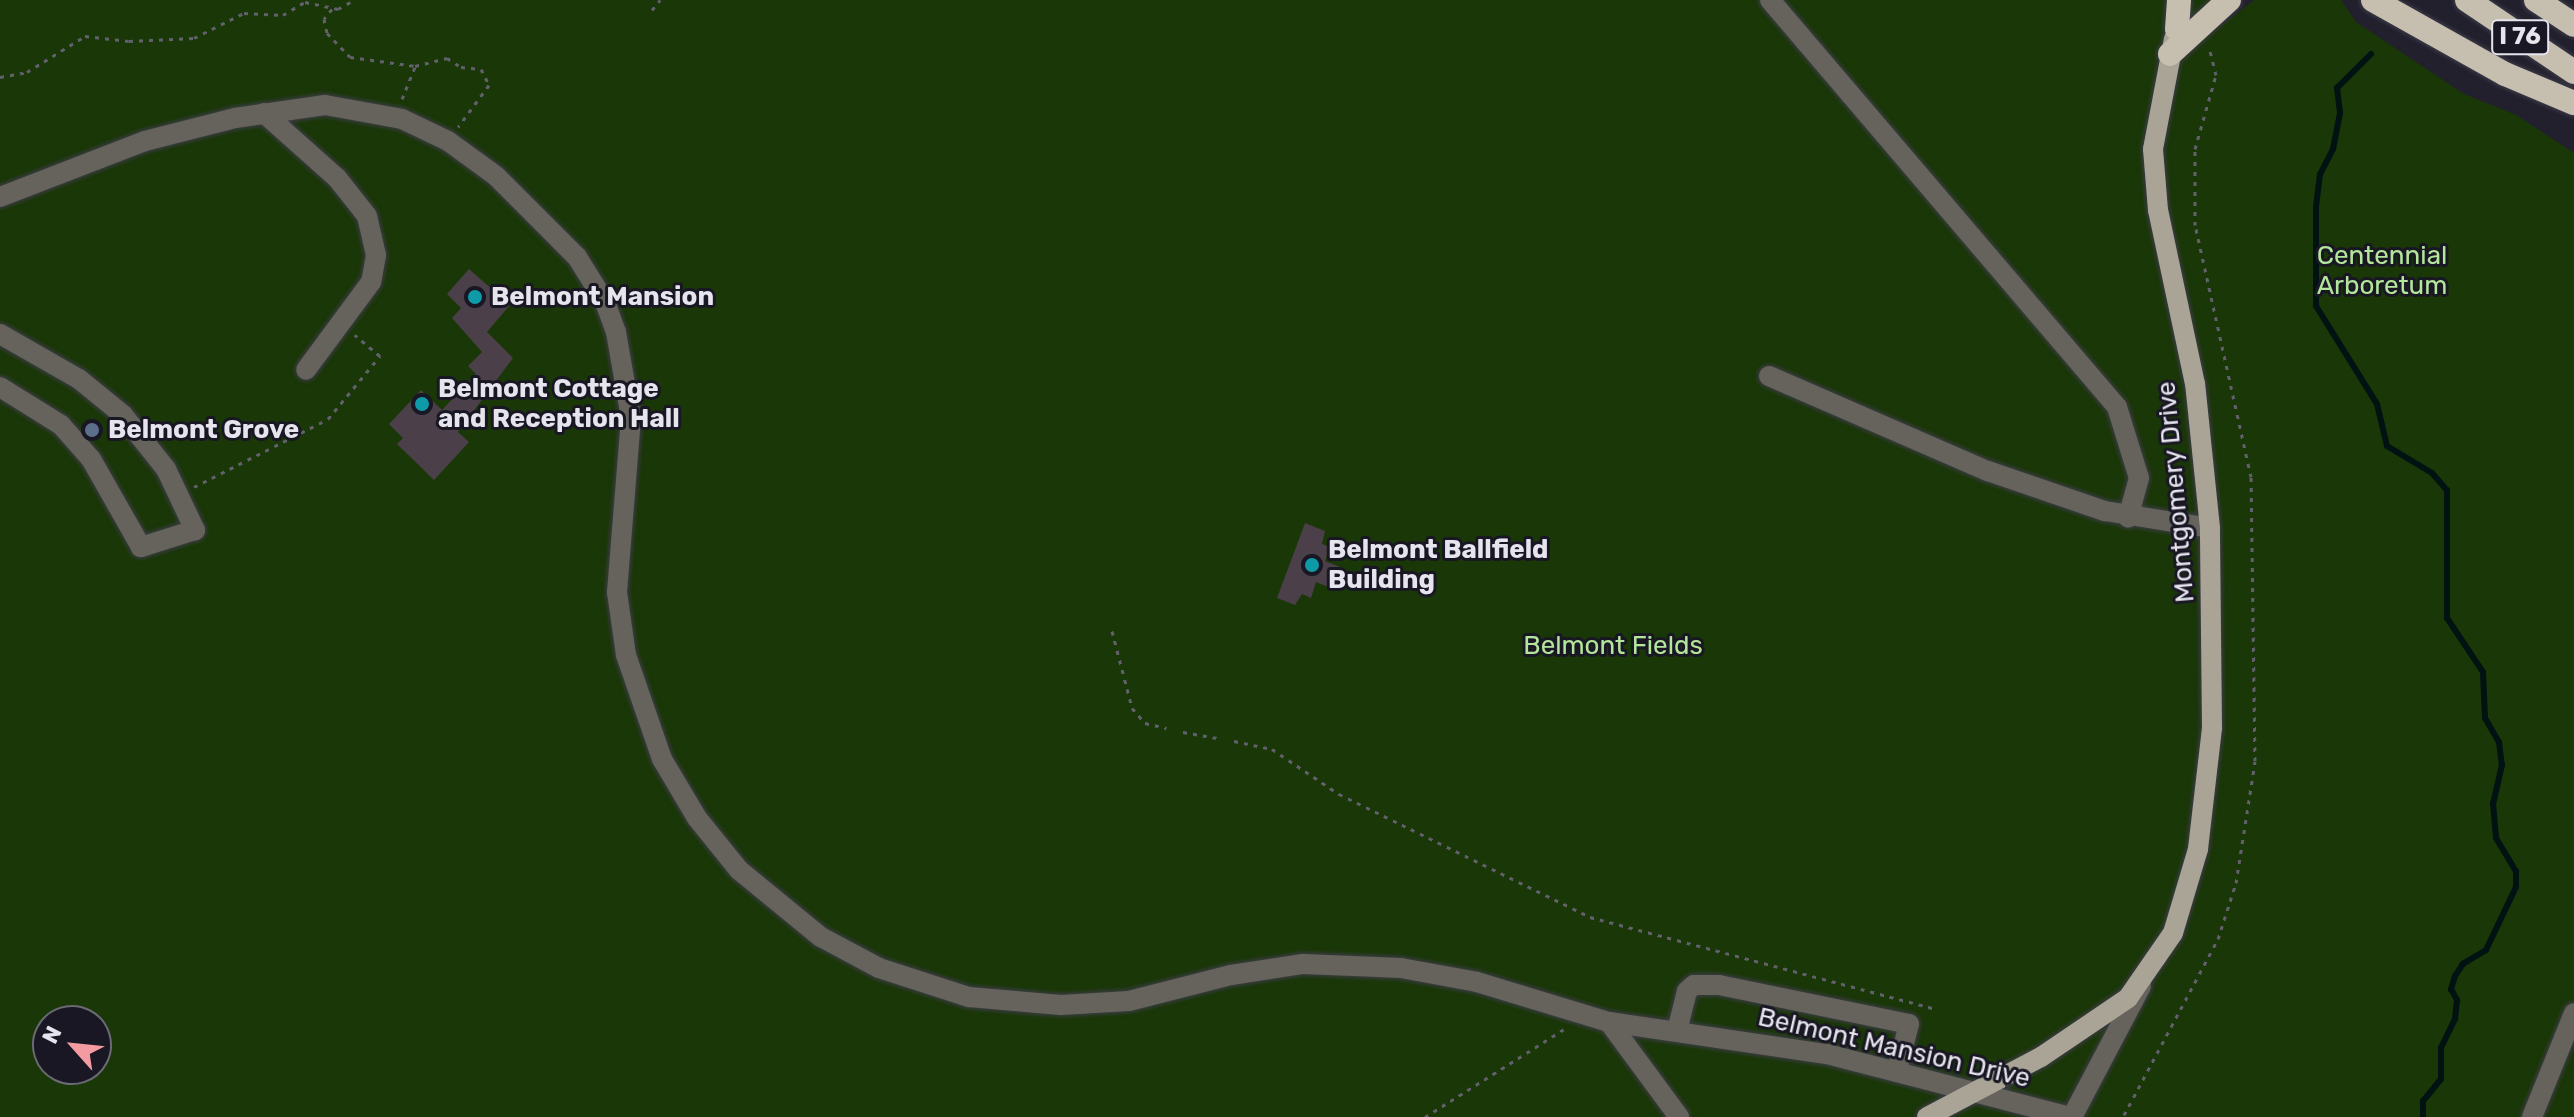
<!DOCTYPE html>
<html>
<head>
<meta charset="utf-8">
<style>
  body { margin:0 }
  #map { position:relative; width:2574px; height:1117px; overflow:hidden; background:#22202d; font-family:Rubik,sans-serif }
  div>[style] { position:absolute }
  .green>* { inset:0; background:#1a3707 }
  .stream>* { height:6px; margin:-3px; padding:0 3px; transform-origin:3px; border-radius:3px; background:#001212 }
  .building>* { inset:0; background:#4b3f49 }
  .path>* { height:3px; margin-top:-1.5px; transform-origin:0; background:repeating-linear-gradient(90deg,#62606c 0 4px,transparent 0 10px) }
  .roads { filter:drop-shadow(0 0 2px #3d3c48) drop-shadow(0 0 2px #3d3c48) }
  .minor>* { height:20px; margin:-10px; padding:0 10px; transform-origin:10px; border-radius:10px; background:#66635c }
  .major>* { height:20px; margin:-10px; padding:0 10px; transform-origin:10px; border-radius:10px; background:#aaa497 }
  .highway>* { height:24px; margin:-12px; padding:0 12px; transform-origin:12px; border-radius:12px; background:#c6beae }
  .dots>* { width:22px; height:22px; translate:-50% -50%; box-sizing:border-box; border:4px solid #181723; border-radius:50% }
  span { translate:-50% -50%; white-space:nowrap; text-align:center; line-height:1.15; -webkit-text-stroke:6px #181723; paint-order:stroke }
  .shield-label span { padding:2px 6px; background:#181723; border:2px solid; border-radius:6px; -webkit-text-stroke-width:0 }
  .shield-label { font-size:24px; color:#e6e5ee; font-weight:700 }
  .park-label { font-size:26px; color:#b3e59b }
  .poi-label { font-size:26px; color:#e6e5ee; font-weight:700 }
  .left { translate:0 -50%; text-align:left }
  .street-label { font-size:26px; color:#e6e5ee }
  .north { position:absolute; left:32px; top:1005px; width:80px; height:80px; box-sizing:border-box; background:#181723; border:2px solid #6a6974; border-radius:50%; rotate:297deg; font-size:22px; font-weight:700; line-height:32px; text-align:center; color:#e6e5ee }
  .north::after { content:''; display:block; margin:auto; width:28px; height:36px; background:#f49aa1; clip-path:polygon(50% 0,100% 100%,50% 72%,0 100%) }
</style>
</head>
<body>
<div id="map">
  <div class="green">
    <i style="clip-path:polygon(evenodd,0 0,2210px 0,2197px 44px,2254px 0,2341px 0,2356px 22px,2464px 94px,2516px 115px,2574px 153px,2574px 1117px,0 1117px,0 0,48px 1021px,96px 1021px,96px 1069px,48px 1069px,48px 1021px)"></i>
  </div>
  <div class="stream">
    <i style="left:2371px;top:54px;width:48px;rotate:135deg"></i>
    <i style="left:2337px;top:88px;width:25px;rotate:83deg"></i>
    <i style="left:2340px;top:113px;width:37px;rotate:101deg"></i>
    <i style="left:2333px;top:149px;width:28px;rotate:117deg"></i>
    <i style="left:2320px;top:174px;width:33px;rotate:97deg"></i>
    <i style="left:2316px;top:207px;width:99px;rotate:90deg"></i>
    <i style="left:2316px;top:306px;width:115px;rotate:58.1deg"></i>
    <i style="left:2377px;top:404px;width:43px;rotate:76.6deg"></i>
    <i style="left:2387px;top:446px;width:52px;rotate:31deg"></i>
    <i style="left:2432px;top:473px;width:23px;rotate:49deg"></i>
    <i style="left:2447px;top:490px;width:128px;rotate:90deg"></i>
    <i style="left:2447px;top:618px;width:65px;rotate:56.3deg"></i>
    <i style="left:2483px;top:672px;width:46px;rotate:87.5deg"></i>
    <i style="left:2485px;top:718px;width:28px;rotate:60deg"></i>
    <i style="left:2499px;top:742px;width:23px;rotate:83deg"></i>
    <i style="left:2502px;top:765px;width:39px;rotate:103deg"></i>
    <i style="left:2493px;top:803px;width:35px;rotate:85deg"></i>
    <i style="left:2496px;top:838px;width:39px;rotate:59deg"></i>
    <i style="left:2516px;top:871px;width:16px;rotate:90deg"></i>
    <i style="left:2516px;top:887px;width:70px;rotate:115.5deg"></i>
    <i style="left:2486px;top:950px;width:27px;rotate:149deg"></i>
    <i style="left:2463px;top:964px;width:14px;rotate:124deg"></i>
    <i style="left:2455px;top:976px;width:14px;rotate:107deg"></i>
    <i style="left:2451px;top:989px;width:13px;rotate:61deg"></i>
    <i style="left:2457px;top:1000px;width:19px;rotate:96deg"></i>
    <i style="left:2455px;top:1019px;width:32px;rotate:116deg"></i>
    <i style="left:2441px;top:1048px;width:31px;rotate:90deg"></i>
    <i style="left:2441px;top:1079px;width:28px;rotate:129deg"></i>
    <i style="left:2423px;top:1101px;width:16px;rotate:90deg"></i>
  </div>
  <div class="building">
    <i style="clip-path:polygon(469px 269px,510px 305px,487px 332px,513px 358px,458px 432px,469px 442px,434px 480px,397px 444px,403px 438px,389px 424px,421px 390px,442px 410px,476px 374px,468px 366px,482px 352px,452px 318px,461px 308px,447px 294px)"></i>
    <i style="clip-path:polygon(1305px 523px,1325px 531px,1322px 544px,1330px 547px,1325px 561px,1345px 569px,1336px 590px,1316px 582px,1311px 598px,1302px 594px,1295px 605px,1277px 598px)"></i>
  </div>
  <div class="path">
    <i style="left:332px;top:9px;width:13px;rotate:129deg"></i>
    <i style="left:324px;top:19px;width:14px;rotate:78deg"></i>
    <i style="left:327px;top:33px;width:33px;rotate:46deg"></i>
    <i style="left:350px;top:57px;width:66px;rotate:7.9deg"></i>
    <i style="left:415px;top:66px;width:33px;rotate:-14deg"></i>
    <i style="left:447px;top:58px;width:17px;rotate:33deg"></i>
    <i style="left:461px;top:67px;width:20px;rotate:6deg"></i>
    <i style="left:481px;top:69px;width:18px;rotate:63deg"></i>
    <i style="left:489px;top:85px;width:52px;rotate:126.4deg"></i>
    <i style="left:652px;top:10px;width:13px;rotate:-51deg"></i>
    <i style="left:0;top:77px;width:27px;rotate:-10deg"></i>
    <i style="left:27px;top:72px;width:68px;rotate:-31.8deg"></i>
    <i style="left:85px;top:36px;width:44px;rotate:6.5deg"></i>
    <i style="left:129px;top:41px;width:65px;rotate:-2.6deg"></i>
    <i style="left:194px;top:38px;width:56px;rotate:-26.6deg"></i>
    <i style="left:244px;top:13px;width:39px;rotate:3deg"></i>
    <i style="left:283px;top:15px;width:26px;rotate:-31deg"></i>
    <i style="left:305px;top:2px;width:34px;rotate:12deg"></i>
    <i style="left:338px;top:9px;width:18px;rotate:-29deg"></i>
    <i style="left:402px;top:99px;width:35px;rotate:-68deg"></i>
    <i style="left:194px;top:487px;width:150px;rotate:-26.9deg"></i>
    <i style="left:328px;top:419px;width:82px;rotate:-50.5deg"></i>
    <i style="left:380px;top:356px;width:33px;rotate:-140deg"></i>
    <i style="left:1112px;top:631px;width:80px;rotate:75.4deg"></i>
    <i style="left:1132px;top:708px;width:20px;rotate:49deg"></i>
    <i style="left:1145px;top:723px;width:22px;rotate:13deg"></i>
    <i style="left:1183px;top:732px;width:36px;rotate:10deg"></i>
    <i style="left:1234px;top:741px;width:39px;rotate:12deg"></i>
    <i style="left:1272px;top:749px;width:81px;rotate:33.9deg"></i>
    <i style="left:1339px;top:794px;width:280px;rotate:26.1deg"></i>
    <i style="left:1590px;top:917px;width:358px;rotate:14.9deg"></i>
    <i style="left:2124px;top:1115px;width:200px;rotate:-61.9deg"></i>
    <i style="left:2218px;top:939px;width:59px;rotate:-72.2deg"></i>
    <i style="left:2236px;top:883px;width:123px;rotate:-81.1deg"></i>
    <i style="left:2255px;top:761px;width:284px;rotate:-90.8deg"></i>
    <i style="left:2251px;top:477px;width:258px;rotate:-102.5deg"></i>
    <i style="left:2195px;top:225px;width:76px;rotate:-90deg"></i>
    <i style="left:2195px;top:149px;width:77px;rotate:-74.2deg"></i>
    <i style="left:2216px;top:75px;width:29px;rotate:-104deg"></i>
    <i style="left:1425px;top:1117px;width:165px;rotate:-32.3deg"></i>
  </div>
  <div class="roads">
    <div class="minor">
      <i style="left:1770px;top:0;width:535px;rotate:49.55deg"></i>
      <i style="left:2117px;top:407px;width:74px;rotate:72.8deg"></i>
      <i style="left:2139px;top:478px;width:41px;rotate:105.4deg"></i>
      <i style="left:264px;top:113px;width:98px;rotate:41.7deg"></i>
      <i style="left:337px;top:178px;width:48px;rotate:51.7deg"></i>
      <i style="left:367px;top:216px;width:40px;rotate:77deg"></i>
      <i style="left:376px;top:255px;width:27px;rotate:100deg"></i>
      <i style="left:371px;top:282px;width:109px;rotate:126.5deg"></i>
      <i style="left:0;top:197px;width:155px;rotate:-21.1deg"></i>
      <i style="left:145px;top:141px;width:93px;rotate:-14.3deg"></i>
      <i style="left:235px;top:118px;width:91px;rotate:-8.2deg"></i>
      <i style="left:325px;top:105px;width:78px;rotate:10.3deg"></i>
      <i style="left:402px;top:119px;width:51px;rotate:25.6deg"></i>
      <i style="left:448px;top:141px;width:59px;rotate:36.1deg"></i>
      <i style="left:496px;top:176px;width:115px;rotate:45deg"></i>
      <i style="left:577px;top:257px;width:53px;rotate:58.1deg"></i>
      <i style="left:605px;top:302px;width:32px;rotate:70deg"></i>
      <i style="left:616px;top:332px;width:87px;rotate:80.1deg"></i>
      <i style="left:631px;top:418px;width:175px;rotate:94.6deg"></i>
      <i style="left:617px;top:592px;width:64px;rotate:81.9deg"></i>
      <i style="left:626px;top:655px;width:110px;rotate:70.9deg"></i>
      <i style="left:662px;top:759px;width:69px;rotate:59.3deg"></i>
      <i style="left:697px;top:818px;width:67px;rotate:51.1deg"></i>
      <i style="left:739px;top:870px;width:106px;rotate:39.3deg"></i>
      <i style="left:821px;top:937px;width:66px;rotate:28.1deg"></i>
      <i style="left:879px;top:968px;width:95px;rotate:17.9deg"></i>
      <i style="left:969px;top:997px;width:92px;rotate:5deg"></i>
      <i style="left:1061px;top:1005px;width:68px;rotate:-3.4deg"></i>
      <i style="left:1129px;top:1001px;width:105px;rotate:-14.3deg"></i>
      <i style="left:1231px;top:975px;width:73px;rotate:-8.7deg"></i>
      <i style="left:1303px;top:964px;width:98px;rotate:2.3deg"></i>
      <i style="left:1401px;top:968px;width:77px;rotate:10.4deg"></i>
      <i style="left:1477px;top:982px;width:138px;rotate:16.9deg"></i>
      <i style="left:1609px;top:1022px;width:220px;rotate:8.4deg"></i>
      <i style="left:1827px;top:1054px;width:251px;rotate:14.5deg"></i>
      <i style="left:0;top:334px;width:91px;rotate:29.7deg"></i>
      <i style="left:79px;top:379px;width:57px;rotate:39.3deg"></i>
      <i style="left:123px;top:415px;width:69px;rotate:51.5deg"></i>
      <i style="left:166px;top:469px;width:68px;rotate:64.6deg"></i>
      <i style="left:195px;top:530px;width:57px;rotate:162.5deg"></i>
      <i style="left:141px;top:547px;width:101px;rotate:-119.6deg"></i>
      <i style="left:91px;top:459px;width:45px;rotate:-131.4deg"></i>
      <i style="left:61px;top:425px;width:72px;rotate:-148.1deg"></i>
      <i style="left:1769px;top:376px;width:239px;rotate:23.5deg"></i>
      <i style="left:1988px;top:471px;width:124px;rotate:18.9deg"></i>
      <i style="left:2105px;top:511px;width:106px;rotate:9.2deg"></i>
      <i style="left:1609px;top:1022px;width:118px;rotate:53.6deg"></i>
      <i style="left:1677px;top:1031px;width:41px;rotate:-76deg"></i>
      <i style="left:1687px;top:991px;width:9px;rotate:-41deg"></i>
      <i style="left:1694px;top:985px;width:25px"></i>
      <i style="left:1719px;top:985px;width:194px;rotate:11.6deg"></i>
      <i style="left:1909px;top:1024px;width:48px;rotate:104.6deg"></i>
      <i style="left:2072px;top:1117px;width:148px;rotate:-62.2deg"></i>
      <i style="left:2532px;top:1117px;width:112px;rotate:-68deg"></i>
    </div>
    <div class="major">
      <i style="left:1927px;top:1117px;width:129px;rotate:-27.8deg"></i>
      <i style="left:2041px;top:1057px;width:105px;rotate:-34.1deg"></i>
      <i style="left:2128px;top:998px;width:79px;rotate:-55.3deg"></i>
      <i style="left:2173px;top:933px;width:88px;rotate:-73.4deg"></i>
      <i style="left:2198px;top:849px;width:122px;rotate:-83.4deg"></i>
      <i style="left:2212px;top:728px;width:200px;rotate:-90.6deg"></i>
      <i style="left:2210px;top:528px;width:145px;rotate:-95.9deg"></i>
      <i style="left:2195px;top:384px;width:178px;rotate:-102deg"></i>
      <i style="left:2158px;top:210px;width:61px;rotate:-94.7deg"></i>
      <i style="left:2153px;top:149px;width:112px;rotate:-79.2deg"></i>
    </div>
    <div class="highway">
      <i style="left:2373px;top:0;width:151px;rotate:29.3deg"></i>
      <i style="left:2505px;top:74px;width:75px;rotate:22.8deg"></i>
      <i style="left:2467px;top:0;width:129px;rotate:33.9deg"></i>
      <i style="left:2536px;top:0;width:45px;rotate:33.3deg"></i>
      <i style="left:2177px;top:29px;width:29px;rotate:-86deg"></i>
      <i style="left:2170px;top:54px;width:80px;rotate:-42.5deg"></i>
    </div>
  </div>
  <div class="dots">
    <i style="left:475px;top:297px;background:#0f9aa8"></i>
    <i style="left:422px;top:404px;background:#0f9aa8"></i>
    <i style="left:92px;top:430px;background:#5c6f8a"></i>
    <i style="left:1312px;top:565px;background:#0f9aa8"></i>
  </div>
  <div class="shield-label">
    <span style="left:2520px;top:37px">I 76</span>
  </div>
  <div class="park-label">
    <span style="left:2382px;top:271px">Centennial<br>Arboretum</span>
    <span style="left:1613px;top:646px">Belmont Fields</span>
  </div>
  <div class="poi-label">
    <span class="left" style="left:491px;top:297px">Belmont Mansion</span>
    <span class="left" style="left:438px;top:404px">Belmont Cottage<br>and Reception Hall</span>
    <span class="left" style="left:108px;top:430px">Belmont Grove</span>
    <span class="left" style="left:1328px;top:565px">Belmont Ballfield<br>Building</span>
  </div>
  <div class="street-label">
    <span style="left:2176px;top:492px;rotate:-95deg">Montgomery Drive</span>
    <span style="left:1894px;top:1048px;rotate:13deg">Belmont Mansion Drive</span>
  </div>
  <div class="north">N</div>
</div>
</body>
</html>
